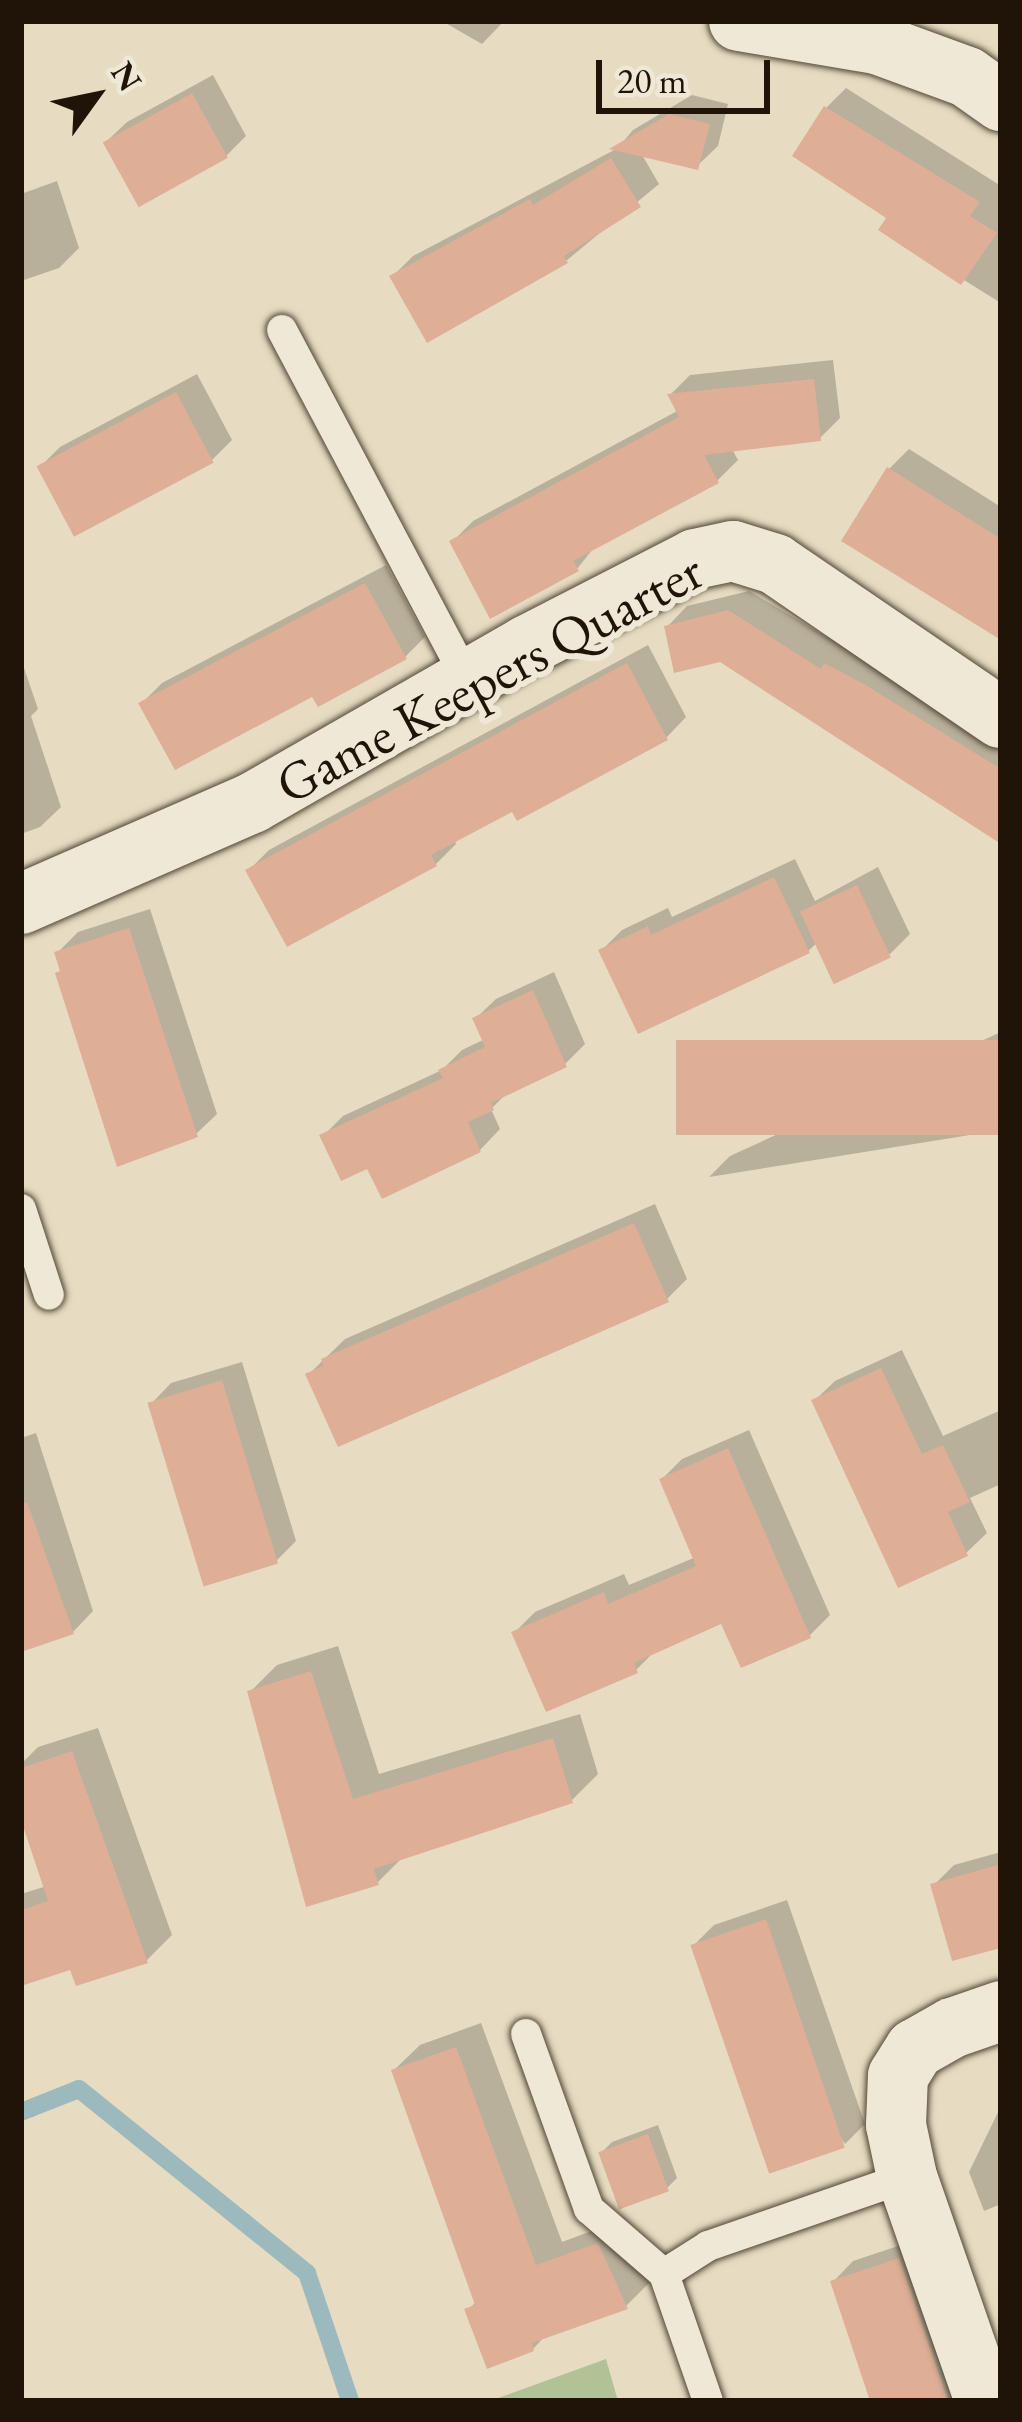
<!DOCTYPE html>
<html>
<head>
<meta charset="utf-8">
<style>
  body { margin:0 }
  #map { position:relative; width:1022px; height:2422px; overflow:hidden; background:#e7dcc2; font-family:"EB Garamond",serif }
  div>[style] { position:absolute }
  .green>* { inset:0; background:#b1c297 }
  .shadow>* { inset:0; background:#0003 }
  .stream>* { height:18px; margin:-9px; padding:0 9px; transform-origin:9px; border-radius:9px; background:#9cb9be }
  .building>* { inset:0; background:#deae97; transform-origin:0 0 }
  .roads { filter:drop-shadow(0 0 3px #524636) drop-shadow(0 0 3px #524636) }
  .lane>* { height:30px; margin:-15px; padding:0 15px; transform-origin:15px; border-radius:15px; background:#efe8d7 }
  .street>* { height:60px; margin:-30px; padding:0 30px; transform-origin:30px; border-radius:30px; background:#efe8d7 }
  span { translate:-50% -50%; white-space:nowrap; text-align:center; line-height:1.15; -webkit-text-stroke:12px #efe8d7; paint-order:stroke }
  .street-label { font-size:54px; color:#201408 }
  .frame { position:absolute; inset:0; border:24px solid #201408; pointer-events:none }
  .north { position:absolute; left:36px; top:36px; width:120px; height:120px; -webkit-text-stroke:9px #efe8d7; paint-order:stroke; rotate:57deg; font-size:33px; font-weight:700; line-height:48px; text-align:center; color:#201408 }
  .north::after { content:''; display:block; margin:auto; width:42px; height:54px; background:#201408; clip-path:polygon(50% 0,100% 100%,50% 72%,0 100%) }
  .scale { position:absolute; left:596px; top:60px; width:174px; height:54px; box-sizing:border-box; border:6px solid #201408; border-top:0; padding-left:15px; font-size:36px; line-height:42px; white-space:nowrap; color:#201408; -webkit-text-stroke:9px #efe8d7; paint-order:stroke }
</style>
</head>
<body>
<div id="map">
  <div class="green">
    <i style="clip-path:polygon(606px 2359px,618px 2401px,490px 2401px)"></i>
  </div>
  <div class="shadow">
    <i style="clip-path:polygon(442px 21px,504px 21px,482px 44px)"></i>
    <i style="clip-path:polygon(213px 75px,246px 136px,226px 156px,106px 142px,127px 122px)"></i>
    <i style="clip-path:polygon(846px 88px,1001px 186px,1001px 303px,882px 229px,891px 217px,826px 108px)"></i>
    <i style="clip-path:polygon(692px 95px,728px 104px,718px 146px,697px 166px,641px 153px,659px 184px,566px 261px,393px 276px,413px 256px,618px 148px,633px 130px)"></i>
    <i style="clip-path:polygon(57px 181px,79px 248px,59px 268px,21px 281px,21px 194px)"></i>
    <i style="clip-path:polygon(833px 360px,840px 418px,819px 439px,732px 449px,738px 460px,718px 480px,596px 545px,577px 569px,452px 542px,473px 521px,679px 410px,670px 395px,690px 375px)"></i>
    <i style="clip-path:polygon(197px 374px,232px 440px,212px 460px,76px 534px,40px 467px,60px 447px)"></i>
    <i style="clip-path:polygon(909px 449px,1001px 507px,1001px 637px,889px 469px)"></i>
    <i style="clip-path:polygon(386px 565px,425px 637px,405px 657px,314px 693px,142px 703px,162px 683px)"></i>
    <i style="clip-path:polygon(749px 591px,1001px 739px,1001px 761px,980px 795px,667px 627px,687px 606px)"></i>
    <i style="clip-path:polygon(648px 645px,686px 717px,666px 738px,454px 839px,456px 844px,436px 864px,249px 870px,269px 850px)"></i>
    <i style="clip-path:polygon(21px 659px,38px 709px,31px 716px,61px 807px,40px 827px,21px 834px)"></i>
    <i style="clip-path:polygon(795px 859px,815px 901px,878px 867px,910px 934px,890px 954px,818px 942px,808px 951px,602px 950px,622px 930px,668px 908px,672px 917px)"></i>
    <i style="clip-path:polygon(150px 909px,217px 1114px,196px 1134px,63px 970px,57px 953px,78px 932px)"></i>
    <i style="clip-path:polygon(554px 972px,585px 1044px,565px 1064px,509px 1091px,491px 1109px,500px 1129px,480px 1150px,368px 1165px,323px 1136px,343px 1116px,442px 1070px,462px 1050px,485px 1039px,475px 1019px,496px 999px)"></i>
    <i style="clip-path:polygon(1001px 1032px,1001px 1130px,709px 1177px,730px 1156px)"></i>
    <i style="clip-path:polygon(655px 1204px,687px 1279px,667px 1299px,309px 1374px,345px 1339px)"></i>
    <i style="clip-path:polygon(902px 1350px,943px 1436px,1001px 1410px,1001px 1484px,970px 1498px,987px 1533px,966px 1553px,814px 1401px,835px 1381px)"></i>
    <i style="clip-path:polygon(242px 1362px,296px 1541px,276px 1561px,151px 1404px,171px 1383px)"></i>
    <i style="clip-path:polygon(749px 1430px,830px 1615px,809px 1636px,722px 1620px,656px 1650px,636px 1670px,514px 1633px,535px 1612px,624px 1574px,629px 1585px,696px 1557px,662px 1479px,682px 1459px)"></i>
    <i style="clip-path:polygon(36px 1433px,93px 1611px,73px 1632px,21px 1649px,21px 1438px)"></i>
    <i style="clip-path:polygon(338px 1646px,379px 1774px,580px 1714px,598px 1774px,572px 1800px,405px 1855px,378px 1882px,250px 1692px,277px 1665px)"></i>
    <i style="clip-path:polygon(98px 1728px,172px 1935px,147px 1960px,72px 1966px,21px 1982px,21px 1894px,47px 1886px,21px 1802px,21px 1764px,38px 1747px)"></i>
    <i style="clip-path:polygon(1001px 1852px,1001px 1945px,934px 1885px,954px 1865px)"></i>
    <i style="clip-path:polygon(787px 1900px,865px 2124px,845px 2144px,694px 1945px,714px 1925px)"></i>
    <i style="clip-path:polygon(481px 2023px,562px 2242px,624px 2219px,652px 2280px,626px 2306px,546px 2335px,533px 2349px,468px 2310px,477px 2301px,394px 2070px,420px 2045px)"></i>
    <i style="clip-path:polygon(1001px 2106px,1001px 2204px,984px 2211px,969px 2172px)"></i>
    <i style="clip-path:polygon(658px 2125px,677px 2178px,667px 2188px,602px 2152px,612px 2142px)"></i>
    <i style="clip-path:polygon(919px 2239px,974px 2401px,874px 2401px,833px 2282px,853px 2261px)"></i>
  </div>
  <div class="stream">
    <i style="left:21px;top:2112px;width:62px;rotate:-21.6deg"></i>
    <i style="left:79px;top:2089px;width:293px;rotate:38.9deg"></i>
    <i style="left:307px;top:2273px;width:135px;rotate:71.4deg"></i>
  </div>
  <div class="building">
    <i style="left:192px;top:93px;width:74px;height:102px;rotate:61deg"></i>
    <i style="clip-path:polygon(824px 106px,980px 202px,970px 216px,997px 233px,961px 285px,878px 230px,886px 218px,792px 156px)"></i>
    <i style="clip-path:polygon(669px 114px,710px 124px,698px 170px,609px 149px)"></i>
    <i style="clip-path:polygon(611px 158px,641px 207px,564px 256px,568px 263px,427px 343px,389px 276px,530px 199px,533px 205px)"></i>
    <i style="clip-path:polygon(814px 379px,821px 441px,704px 455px,719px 483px,573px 561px,579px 571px,490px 619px,449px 541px,679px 417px,667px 394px)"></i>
    <i style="left:176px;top:392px;width:80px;height:158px;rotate:62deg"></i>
    <i style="clip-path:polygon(887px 467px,1001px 539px,1001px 640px,841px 541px)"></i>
    <i style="clip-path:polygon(365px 583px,407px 659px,318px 707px,312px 697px,175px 770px,138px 703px)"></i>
    <i style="clip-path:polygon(728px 610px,821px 669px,824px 663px,864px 684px,1001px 769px,1001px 844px,720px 662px,674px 673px,664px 626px)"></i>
    <i style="clip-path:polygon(627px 663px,668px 740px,517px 821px,512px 812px,431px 855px,437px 866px,287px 947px,245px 870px)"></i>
    <i style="clip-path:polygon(774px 877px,810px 953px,638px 1034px,598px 950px,648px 926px,651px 935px)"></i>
    <i style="left:857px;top:885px;width:80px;height:63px;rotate:65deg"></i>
    <i style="clip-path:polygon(129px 928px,198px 1137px,117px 1167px,55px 973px,60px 971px,54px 952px)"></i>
    <i style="clip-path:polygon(533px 990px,567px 1067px,491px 1103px,494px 1110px,468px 1122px,481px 1152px,382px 1199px,367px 1169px,341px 1181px,319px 1135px,443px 1078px,438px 1070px,485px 1047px,472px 1018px)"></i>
    <i style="left:1001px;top:1040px;width:95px;height:325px;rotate:90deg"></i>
    <i style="clip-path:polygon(634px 1223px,669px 1302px,338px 1447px,305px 1374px,323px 1366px,321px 1359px)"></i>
    <i style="clip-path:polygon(881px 1368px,922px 1454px,943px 1445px,970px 1502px,948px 1512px,968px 1556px,898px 1588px,811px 1400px)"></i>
    <i style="left:222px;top:1380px;width:192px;height:78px;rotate:73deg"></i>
    <i style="clip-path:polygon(728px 1448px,811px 1638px,741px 1668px,721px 1624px,634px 1663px,638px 1673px,546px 1712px,511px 1632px,604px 1592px,608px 1604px,696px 1566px,659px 1479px)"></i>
    <i style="clip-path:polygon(27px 1502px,74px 1634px,21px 1652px,21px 1504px)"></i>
    <i style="clip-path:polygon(311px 1671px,353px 1799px,553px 1738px,573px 1803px,374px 1869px,379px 1885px,306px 1907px,247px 1691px)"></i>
    <i style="clip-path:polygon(72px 1751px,148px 1963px,76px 1986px,70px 1970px,21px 1986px,21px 1910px,48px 1901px,21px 1820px,21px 1768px)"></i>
    <i style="clip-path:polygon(1001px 1864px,1001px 1948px,952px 1961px,930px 1884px)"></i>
    <i style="left:766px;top:1919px;width:242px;height:80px;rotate:71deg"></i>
    <i style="clip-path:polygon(456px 2047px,536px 2265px,598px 2243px,628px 2309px,532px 2343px,534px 2351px,487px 2369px,464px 2309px,475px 2305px,391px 2070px)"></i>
    <i style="left:648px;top:2134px;width:61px;height:53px;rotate:70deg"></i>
    <i style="clip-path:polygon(899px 2258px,948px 2401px,870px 2401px,830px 2281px)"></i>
  </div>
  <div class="roads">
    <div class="lane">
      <i style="left:282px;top:330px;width:395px;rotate:62.1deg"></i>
      <i style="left:21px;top:1209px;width:90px;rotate:72deg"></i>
      <i style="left:526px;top:2034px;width:186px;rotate:70.2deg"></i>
      <i style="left:589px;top:2209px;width:99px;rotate:40.9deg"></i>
      <i style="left:664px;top:2274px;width:134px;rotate:70.9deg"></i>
      <i style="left:664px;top:2274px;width:52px;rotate:-32.5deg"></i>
      <i style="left:708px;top:2246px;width:211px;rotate:-19.1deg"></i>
    </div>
    <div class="street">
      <i style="left:739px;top:21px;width:140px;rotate:9.5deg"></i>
      <i style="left:877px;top:44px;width:96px;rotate:20.1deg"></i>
      <i style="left:967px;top:77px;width:42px;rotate:35.2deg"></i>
      <i style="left:21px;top:904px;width:252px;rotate:-23.6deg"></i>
      <i style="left:252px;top:803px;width:316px;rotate:-29.8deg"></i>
      <i style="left:526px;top:646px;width:190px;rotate:-27.2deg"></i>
      <i style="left:695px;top:559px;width:39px;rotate:-12deg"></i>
      <i style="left:733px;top:551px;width:44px;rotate:17.2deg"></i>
      <i style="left:775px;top:564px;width:273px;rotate:34.3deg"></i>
      <i style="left:985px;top:2401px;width:237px;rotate:-109.2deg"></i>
      <i style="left:907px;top:2177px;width:53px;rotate:-101.9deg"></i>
      <i style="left:896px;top:2125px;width:49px;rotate:-87.7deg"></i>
      <i style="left:898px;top:2076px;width:32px;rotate:-58deg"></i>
      <i style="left:915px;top:2049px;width:43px;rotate:-29.6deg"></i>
      <i style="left:952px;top:2028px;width:52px;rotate:-19.1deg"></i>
    </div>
  </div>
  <div class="street-label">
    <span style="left:489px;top:677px;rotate:-28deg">Game Keepers Quarter</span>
  </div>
  <div class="frame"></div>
  <div class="north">N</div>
  <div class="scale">20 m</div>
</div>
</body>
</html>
